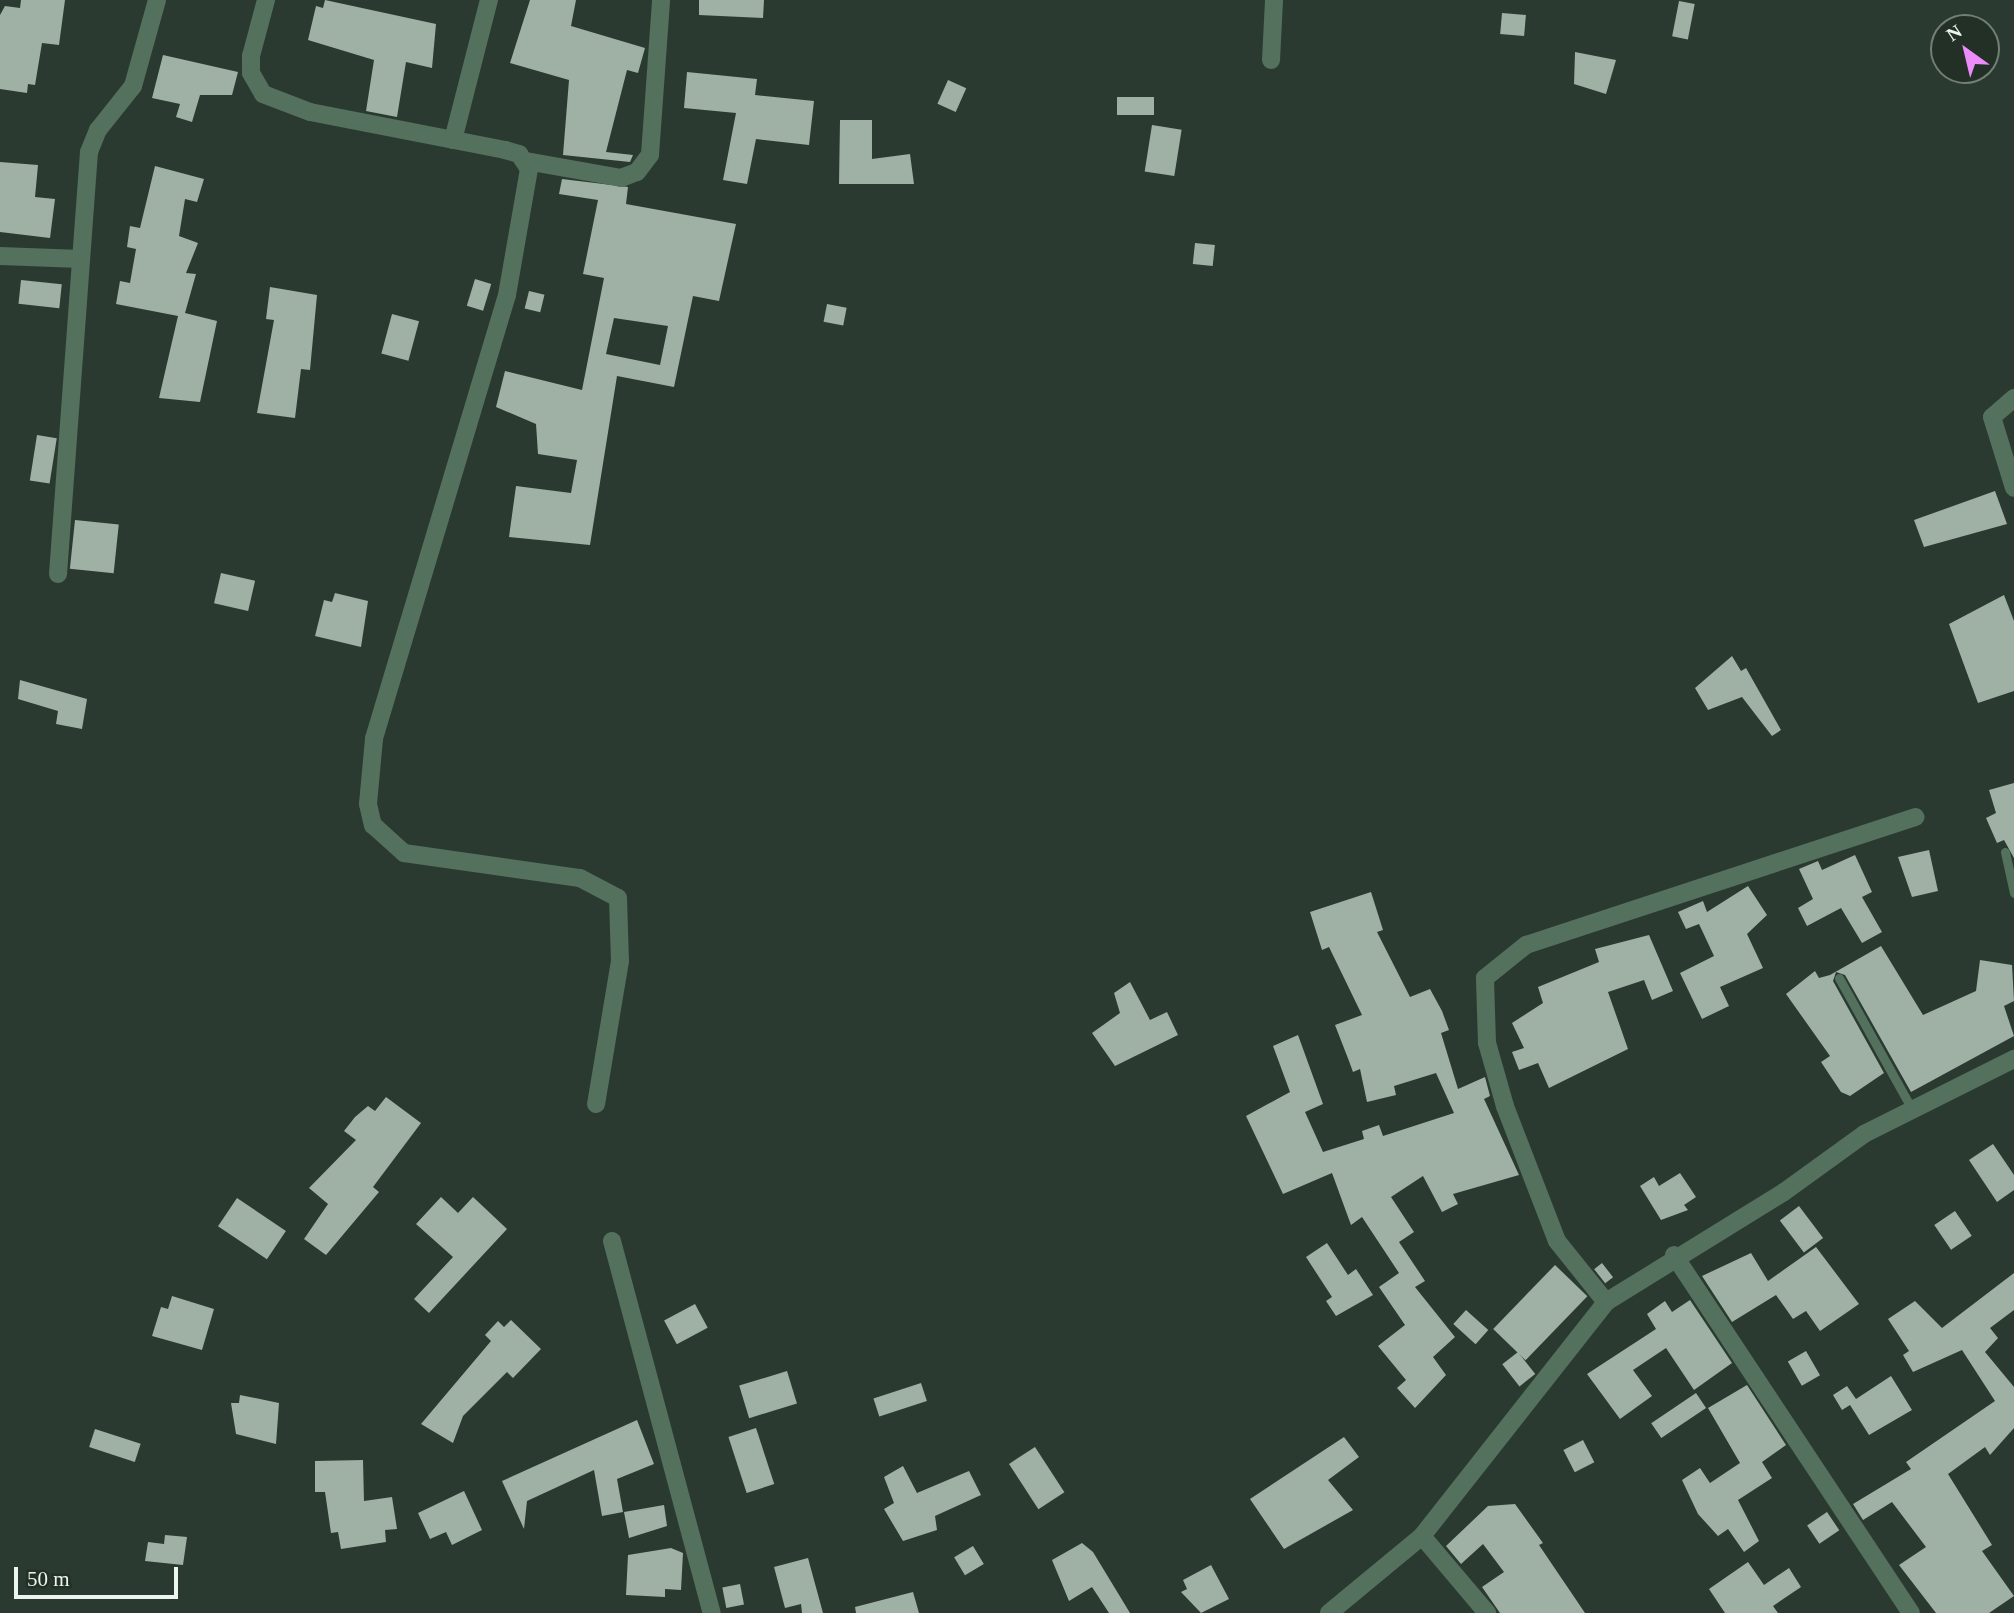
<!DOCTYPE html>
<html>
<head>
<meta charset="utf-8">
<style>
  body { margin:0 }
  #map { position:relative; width:2014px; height:1613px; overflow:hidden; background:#2b3a30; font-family:"Times New Roman",serif }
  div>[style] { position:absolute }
  .building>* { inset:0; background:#9fb0a4; transform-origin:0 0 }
  .lane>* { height:9px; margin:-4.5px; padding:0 4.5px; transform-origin:4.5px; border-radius:4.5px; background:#54715d }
  .street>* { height:18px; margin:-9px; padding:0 9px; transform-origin:9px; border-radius:9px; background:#54715d }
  span { translate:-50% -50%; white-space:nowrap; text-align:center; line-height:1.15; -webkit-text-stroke:7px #223026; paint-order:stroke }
  .north { position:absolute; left:1930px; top:14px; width:70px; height:70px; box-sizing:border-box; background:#223026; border:2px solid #737f76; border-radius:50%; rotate:326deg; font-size:19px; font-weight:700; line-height:28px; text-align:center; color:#ecf5ef }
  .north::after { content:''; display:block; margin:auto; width:24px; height:32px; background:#ec8cfb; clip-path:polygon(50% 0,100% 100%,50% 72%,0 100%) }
  .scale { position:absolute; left:14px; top:1567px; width:164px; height:32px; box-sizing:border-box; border:4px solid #ecf5ef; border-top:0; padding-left:9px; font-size:21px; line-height:24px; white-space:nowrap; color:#ecf5ef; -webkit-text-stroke:5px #223026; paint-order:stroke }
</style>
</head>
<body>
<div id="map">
  <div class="building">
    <i style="clip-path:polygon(21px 0,65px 0,59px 45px,42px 43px,35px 85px,28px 84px,27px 93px,0 89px,0 15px,5px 6px,20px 8px)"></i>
    <i style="clip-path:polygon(325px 0,436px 24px,432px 68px,406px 62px,397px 117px,366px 111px,374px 60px,308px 40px,316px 6px,323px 8px)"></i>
    <i style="clip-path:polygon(530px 0,576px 0,571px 26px,645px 48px,638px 73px,627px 70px,606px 152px,633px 155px,630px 162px,563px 155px,569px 80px,510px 63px)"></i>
    <i style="clip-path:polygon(699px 0,764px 0,763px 18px,699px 15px)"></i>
    <i style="left:1679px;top:1px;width:16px;height:36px;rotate:11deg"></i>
    <i style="left:1502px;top:13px;width:24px;height:21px;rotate:5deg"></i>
    <i style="clip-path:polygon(1575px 52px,1616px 60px,1606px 94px,1574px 84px)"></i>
    <i style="clip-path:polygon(163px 55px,238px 72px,232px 95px,200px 95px,192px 122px,176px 117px,180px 104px,152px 98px)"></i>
    <i style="clip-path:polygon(687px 72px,757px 79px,755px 95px,814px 101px,809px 145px,756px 139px,747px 184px,723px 180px,736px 113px,684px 108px)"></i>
    <i style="left:948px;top:80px;width:20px;height:26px;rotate:24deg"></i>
    <i style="left:1154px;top:97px;width:18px;height:37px;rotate:90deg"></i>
    <i style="clip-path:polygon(840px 120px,872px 120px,872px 159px,910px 154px,914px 184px,839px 184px)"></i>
    <i style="left:1152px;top:125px;width:30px;height:47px;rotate:9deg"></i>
    <i style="clip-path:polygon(0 162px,38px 165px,35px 197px,55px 199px,50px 238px,0 232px)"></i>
    <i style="clip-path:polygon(155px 166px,204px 179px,197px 202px,185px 199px,179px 236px,198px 243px,186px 273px,196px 274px,185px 313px,217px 321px,200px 402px,159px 398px,178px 316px,116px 304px,120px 281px,130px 283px,136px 249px,127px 247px,130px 226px,140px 228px)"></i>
    <i style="clip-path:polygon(evenodd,562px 179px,628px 187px,626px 204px,736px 224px,719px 301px,693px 296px,674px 387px,617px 376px,590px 545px,509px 537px,516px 486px,571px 493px,577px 460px,538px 454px,536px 424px,496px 407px,505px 371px,582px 390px,604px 278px,583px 274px,598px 200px,559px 194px,562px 179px,614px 318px,668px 326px,660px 365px,606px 354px,614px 318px)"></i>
    <i style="left:1195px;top:243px;width:20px;height:21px;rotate:6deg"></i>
    <i style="left:475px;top:279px;width:17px;height:28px;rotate:17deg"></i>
    <i style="left:21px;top:280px;width:41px;height:24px;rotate:6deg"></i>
    <i style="clip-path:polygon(270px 287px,317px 295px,310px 370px,301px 369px,295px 418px,257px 413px,274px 320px,266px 319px)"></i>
    <i style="left:529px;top:291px;width:16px;height:18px;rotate:14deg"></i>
    <i style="left:827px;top:304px;width:20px;height:18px;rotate:11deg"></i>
    <i style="left:392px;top:314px;width:28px;height:41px;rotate:15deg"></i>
    <i style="left:37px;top:435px;width:20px;height:46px;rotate:9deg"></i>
    <i style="clip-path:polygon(1995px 491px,2007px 524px,1924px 547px,1914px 520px)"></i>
    <i style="left:75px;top:520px;width:44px;height:49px;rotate:6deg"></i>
    <i style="left:221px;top:573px;width:35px;height:31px;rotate:13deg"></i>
    <i style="clip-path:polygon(335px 593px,368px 601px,361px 647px,315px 636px,324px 600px,332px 602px)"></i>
    <i style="clip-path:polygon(2004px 595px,2014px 621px,2014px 691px,1978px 703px,1949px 624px)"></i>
    <i style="clip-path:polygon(1732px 656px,1741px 671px,1746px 668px,1781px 730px,1772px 736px,1742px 697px,1708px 710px,1695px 688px)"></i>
    <i style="clip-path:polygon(20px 680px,87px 699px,82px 729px,56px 724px,58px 711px,18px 699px)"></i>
    <i style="clip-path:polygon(2014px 783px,2014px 858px,2004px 840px,1997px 843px,1986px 818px,1996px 813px,1989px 790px)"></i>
    <i style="clip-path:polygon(1929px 850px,1938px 891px,1912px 897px,1898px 857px)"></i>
    <i style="clip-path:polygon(1855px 855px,1872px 892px,1862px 897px,1882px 932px,1862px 943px,1841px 908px,1807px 926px,1798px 908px,1813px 899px,1799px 869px,1818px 861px,1822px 870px)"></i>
    <i style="clip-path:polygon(1748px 886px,1767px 915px,1747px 934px,1763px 968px,1720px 987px,1729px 1006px,1702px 1019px,1680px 973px,1714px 956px,1699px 924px,1686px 929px,1678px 912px,1703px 901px,1707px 912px)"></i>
    <i style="clip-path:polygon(1371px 892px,1383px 930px,1377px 932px,1410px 997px,1430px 989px,1442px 1011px,1449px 1030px,1441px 1033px,1458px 1089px,1485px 1077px,1490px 1096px,1484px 1099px,1519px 1175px,1453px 1194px,1458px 1204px,1442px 1212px,1423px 1176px,1391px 1197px,1414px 1232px,1399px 1242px,1425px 1281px,1415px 1287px,1455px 1337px,1433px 1357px,1446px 1375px,1415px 1408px,1397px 1388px,1406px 1380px,1378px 1346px,1405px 1325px,1379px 1287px,1399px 1273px,1362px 1217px,1351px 1225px,1332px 1173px,1283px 1194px,1246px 1116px,1290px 1092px,1273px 1046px,1298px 1035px,1323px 1104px,1305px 1112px,1323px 1152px,1364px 1139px,1362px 1131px,1379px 1125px,1383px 1136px,1454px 1113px,1436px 1073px,1394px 1086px,1396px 1095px,1367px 1102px,1360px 1069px,1353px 1072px,1349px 1061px,1335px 1025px,1362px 1015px,1329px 947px,1322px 950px,1310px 912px)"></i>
    <i style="clip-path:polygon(1649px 935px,1673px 991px,1652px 1000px,1644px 980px,1608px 992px,1628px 1049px,1549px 1088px,1538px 1063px,1519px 1070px,1512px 1052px,1524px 1048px,1512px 1023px,1543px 1003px,1538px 987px,1599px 962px,1595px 949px)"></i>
    <i style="clip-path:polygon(1881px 946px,1923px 1015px,1976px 991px,1980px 960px,2012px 965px,2014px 1001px,2004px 1006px,2014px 1036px,1911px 1092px,1845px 975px,1836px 972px,1833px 981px,1884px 1073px,1850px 1096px,1841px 1092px,1821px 1062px,1830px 1056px,1786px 994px,1815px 971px,1819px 978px,1830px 975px)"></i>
    <i style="clip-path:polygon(1130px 982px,1150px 1020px,1167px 1012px,1178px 1035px,1115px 1066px,1092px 1033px,1120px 1013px,1114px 993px)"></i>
    <i style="clip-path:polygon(386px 1097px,421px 1123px,373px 1187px,379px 1192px,326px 1255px,304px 1239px,328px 1204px,309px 1188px,356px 1140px,344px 1131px,355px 1117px,368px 1106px,375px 1111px)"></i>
    <i style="clip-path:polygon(1993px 1144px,2014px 1175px,2014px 1190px,1997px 1202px,1969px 1160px)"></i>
    <i style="clip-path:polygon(1680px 1173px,1696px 1197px,1684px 1205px,1688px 1210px,1661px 1220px,1640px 1186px,1654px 1177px,1659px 1186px)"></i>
    <i style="clip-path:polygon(441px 1197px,458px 1213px,473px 1197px,507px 1229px,429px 1313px,414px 1299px,453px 1257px,416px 1224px)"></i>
    <i style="left:237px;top:1198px;width:59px;height:34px;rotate:34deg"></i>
    <i style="left:1799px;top:1206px;width:40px;height:24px;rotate:53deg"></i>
    <i style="left:1955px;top:1211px;width:30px;height:25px;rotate:56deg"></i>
    <i style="clip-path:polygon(1327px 1243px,1348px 1275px,1356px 1269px,1373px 1295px,1336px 1316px,1326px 1301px,1332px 1297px,1306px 1257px)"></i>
    <i style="clip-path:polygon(1816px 1247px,1859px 1304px,1820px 1331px,1806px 1311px,1793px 1319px,1776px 1295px,1732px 1322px,1702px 1276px,1751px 1253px,1768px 1281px)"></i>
    <i style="left:1602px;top:1263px;width:18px;height:10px;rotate:52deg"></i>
    <i style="left:1555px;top:1265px;width:45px;height:89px;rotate:44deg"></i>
    <i style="clip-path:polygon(2014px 1273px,2014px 1310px,1990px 1328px,1998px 1338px,1985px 1352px,2014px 1387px,2014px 1428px,1990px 1455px,1985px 1447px,1948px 1474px,1992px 1545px,1982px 1551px,2014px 1596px,1989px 1613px,1936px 1613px,1899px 1565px,1926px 1547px,1892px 1502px,1863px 1520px,1853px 1504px,1911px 1469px,1906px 1462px,1995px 1401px,1962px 1350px,1913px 1372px,1903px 1355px,1909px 1351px,1888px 1319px,1915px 1301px,1942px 1328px)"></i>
    <i style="clip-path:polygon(172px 1296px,214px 1309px,202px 1350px,152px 1336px,161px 1307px,168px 1309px)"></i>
    <i style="clip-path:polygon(1690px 1300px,1732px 1363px,1694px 1390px,1666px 1348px,1633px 1370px,1652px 1396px,1620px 1419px,1587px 1374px,1656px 1329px,1647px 1314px,1665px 1301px,1672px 1312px)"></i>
    <i style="left:695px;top:1304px;width:27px;height:35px;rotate:62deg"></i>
    <i style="left:1466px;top:1310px;width:30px;height:19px;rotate:42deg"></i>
    <i style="clip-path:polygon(511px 1320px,541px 1349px,513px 1378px,507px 1372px,463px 1416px,453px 1443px,421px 1424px,491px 1341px,485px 1335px,498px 1321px,504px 1327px)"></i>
    <i style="left:1806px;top:1351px;width:28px;height:21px;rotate:60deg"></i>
    <i style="left:1518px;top:1352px;width:28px;height:20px;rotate:52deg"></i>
    <i style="left:787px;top:1371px;width:34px;height:50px;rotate:73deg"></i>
    <i style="clip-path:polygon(1891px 1376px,1912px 1410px,1869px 1435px,1850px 1405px,1842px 1410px,1833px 1395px,1847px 1386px,1856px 1399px)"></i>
    <i style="left:921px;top:1383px;width:19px;height:50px;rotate:72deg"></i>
    <i style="clip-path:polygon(1747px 1385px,1786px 1445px,1762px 1462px,1772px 1478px,1738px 1500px,1759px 1541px,1744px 1552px,1728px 1529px,1718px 1536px,1698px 1514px,1682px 1480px,1700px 1468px,1710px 1483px,1740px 1463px,1708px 1408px)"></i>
    <i style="left:1696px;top:1393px;width:18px;height:54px;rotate:56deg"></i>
    <i style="clip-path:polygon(240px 1395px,279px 1403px,276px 1444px,236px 1434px,231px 1403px,239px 1403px)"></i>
    <i style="clip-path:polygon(637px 1420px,654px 1464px,617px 1479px,623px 1512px,602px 1516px,594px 1470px,527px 1501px,524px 1529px,502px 1481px)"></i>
    <i style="left:756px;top:1428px;width:59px;height:29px;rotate:72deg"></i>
    <i style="left:95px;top:1429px;width:48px;height:19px;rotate:18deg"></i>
    <i style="clip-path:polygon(1344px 1437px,1359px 1457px,1328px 1480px,1353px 1510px,1284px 1549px,1250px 1499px)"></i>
    <i style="left:1583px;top:1440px;width:25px;height:22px;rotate:63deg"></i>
    <i style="left:1035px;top:1447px;width:54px;height:31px;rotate:57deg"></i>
    <i style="clip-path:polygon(363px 1460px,364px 1501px,392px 1497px,397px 1529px,385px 1530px,386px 1542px,341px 1549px,338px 1532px,331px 1533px,325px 1492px,315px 1492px,315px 1461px)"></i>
    <i style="clip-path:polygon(903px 1466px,917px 1493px,969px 1471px,981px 1495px,935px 1516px,937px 1530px,903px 1541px,884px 1509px,894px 1503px,884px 1477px)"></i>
    <i style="clip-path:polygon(464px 1491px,482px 1530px,452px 1545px,446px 1532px,430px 1539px,418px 1513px)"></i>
    <i style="clip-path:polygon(1515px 1504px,1543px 1543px,1539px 1545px,1585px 1613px,1500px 1613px,1482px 1587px,1504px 1572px,1483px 1544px,1461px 1564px,1446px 1546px,1488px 1506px)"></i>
    <i style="clip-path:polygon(664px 1505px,667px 1526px,629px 1538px,624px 1512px)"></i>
    <i style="left:1827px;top:1512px;width:22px;height:24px;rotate:56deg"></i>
    <i style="clip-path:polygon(165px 1535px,187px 1537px,183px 1565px,145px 1561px,148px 1542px,164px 1544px)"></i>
    <i style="clip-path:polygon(1082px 1543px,1093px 1552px,1130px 1613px,1109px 1613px,1092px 1587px,1069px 1601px,1052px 1560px)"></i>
    <i style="left:973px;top:1546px;width:21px;height:22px;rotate:59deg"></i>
    <i style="clip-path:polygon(671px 1548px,683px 1553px,681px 1590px,665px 1589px,665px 1597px,626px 1595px,628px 1555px)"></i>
    <i style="clip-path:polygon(808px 1558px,823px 1613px,802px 1613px,801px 1604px,785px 1608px,774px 1567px)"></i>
    <i style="clip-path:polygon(1748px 1562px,1764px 1585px,1789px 1568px,1801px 1587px,1773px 1606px,1778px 1613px,1725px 1613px,1709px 1589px)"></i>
    <i style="clip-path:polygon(1211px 1565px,1229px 1599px,1201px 1613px,1181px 1592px,1187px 1589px,1183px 1580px)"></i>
    <i style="left:740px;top:1584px;width:21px;height:18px;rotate:79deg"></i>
    <i style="clip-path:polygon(913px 1592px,919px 1613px,856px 1613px,855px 1607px)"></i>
  </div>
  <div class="lane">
    <i style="left:2005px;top:852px;width:42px;rotate:77.6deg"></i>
    <i style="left:1839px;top:978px;width:150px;rotate:60.9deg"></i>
  </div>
  <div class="street">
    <i style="left:266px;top:0;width:58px;rotate:105deg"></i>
    <i style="left:251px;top:56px;width:17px;rotate:90deg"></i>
    <i style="left:251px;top:73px;width:24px;rotate:60deg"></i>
    <i style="left:263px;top:94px;width:50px;rotate:21deg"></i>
    <i style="left:310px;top:112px;width:199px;rotate:11deg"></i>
    <i style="left:505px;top:150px;width:15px;rotate:16deg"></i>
    <i style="left:519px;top:154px;width:18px;rotate:56deg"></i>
    <i style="left:529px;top:169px;width:128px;rotate:99.9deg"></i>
    <i style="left:507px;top:295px;width:463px;rotate:106.7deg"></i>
    <i style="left:374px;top:739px;width:65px;rotate:95.3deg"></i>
    <i style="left:368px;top:804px;width:22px;rotate:77deg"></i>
    <i style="left:373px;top:825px;width:42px;rotate:42.1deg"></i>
    <i style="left:404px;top:853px;width:178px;rotate:8.1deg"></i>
    <i style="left:580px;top:878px;width:43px;rotate:27.8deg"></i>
    <i style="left:618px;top:898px;width:63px;rotate:88.2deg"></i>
    <i style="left:620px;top:961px;width:145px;rotate:99.5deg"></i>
    <i style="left:1271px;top:60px;width:60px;rotate:-87.1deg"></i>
    <i style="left:453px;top:140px;width:145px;rotate:-75.6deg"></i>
    <i style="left:526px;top:161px;width:97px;rotate:10.1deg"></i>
    <i style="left:621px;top:178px;width:17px;rotate:-21deg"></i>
    <i style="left:637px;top:172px;width:21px;rotate:-53deg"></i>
    <i style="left:650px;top:155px;width:155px;rotate:-85.9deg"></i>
    <i style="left:0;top:256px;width:81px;rotate:2.1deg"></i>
    <i style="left:2014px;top:398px;width:29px;rotate:139deg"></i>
    <i style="left:1992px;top:417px;width:74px;rotate:72.8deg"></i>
    <i style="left:58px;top:574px;width:423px;rotate:-85.8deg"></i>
    <i style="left:89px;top:152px;width:24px;rotate:-68deg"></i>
    <i style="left:98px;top:130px;width:56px;rotate:-51.5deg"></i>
    <i style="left:133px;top:86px;width:89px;rotate:-74.4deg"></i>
    <i style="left:612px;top:1241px;width:385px;rotate:75deg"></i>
    <i style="left:1674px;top:1255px;width:429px;rotate:56.5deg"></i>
    <i style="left:1606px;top:1302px;width:78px;rotate:-128.8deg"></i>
    <i style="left:1557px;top:1241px;width:145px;rotate:-111.1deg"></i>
    <i style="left:1505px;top:1106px;width:66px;rotate:-105.9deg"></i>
    <i style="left:1487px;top:1043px;width:65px;rotate:-91.8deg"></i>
    <i style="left:1485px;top:978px;width:53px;rotate:-38.8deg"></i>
    <i style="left:1526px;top:945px;width:410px;rotate:-18.2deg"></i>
    <i style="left:1422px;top:1536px;width:101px;rotate:49.8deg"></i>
    <i style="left:1329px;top:1613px;width:121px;rotate:-39.6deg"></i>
    <i style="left:1422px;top:1536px;width:298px;rotate:-51.8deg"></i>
    <i style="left:1606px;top:1302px;width:209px;rotate:-31.7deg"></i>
    <i style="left:1784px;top:1192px;width:99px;rotate:-35.9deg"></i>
    <i style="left:1864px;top:1134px;width:168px;rotate:-26.6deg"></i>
  </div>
  <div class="north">N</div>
  <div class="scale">50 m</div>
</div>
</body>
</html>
